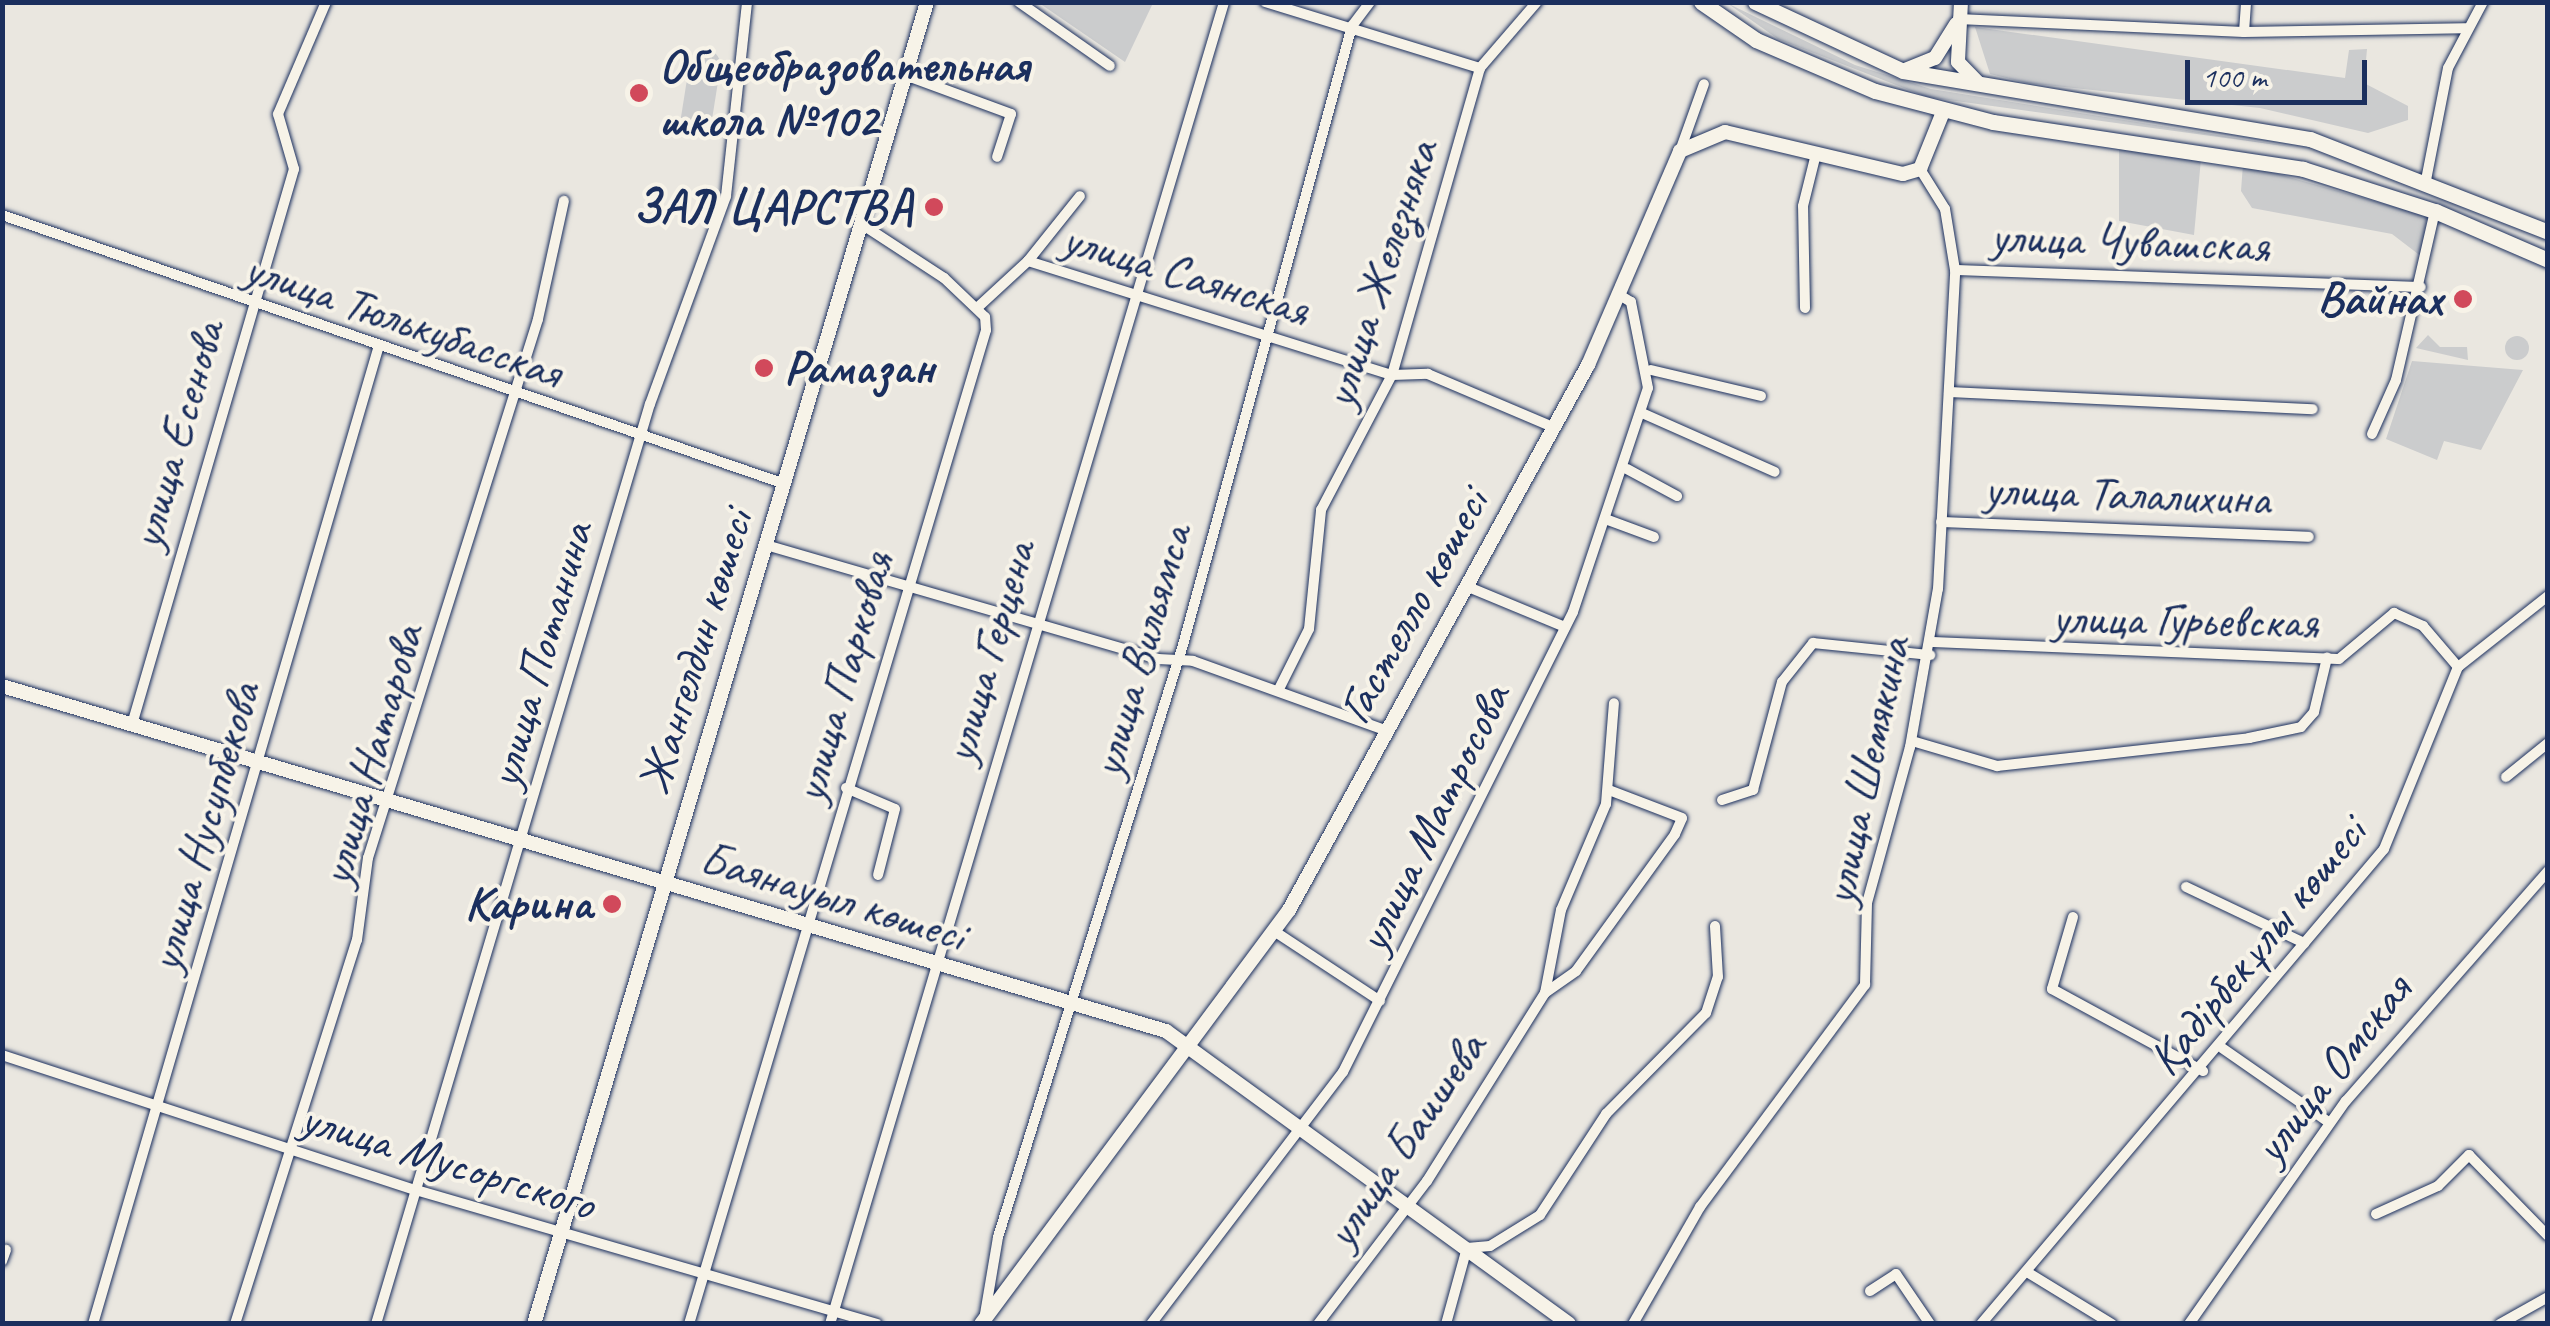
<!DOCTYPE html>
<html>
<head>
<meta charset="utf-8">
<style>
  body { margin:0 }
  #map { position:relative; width:2550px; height:1326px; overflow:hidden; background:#eae7e0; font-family:Caveat,sans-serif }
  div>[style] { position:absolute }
  .green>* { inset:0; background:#cbcccd; transform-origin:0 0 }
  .round { border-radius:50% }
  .roads { filter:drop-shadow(0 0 2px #1b2f5e) drop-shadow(0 0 2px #1b2f5e) }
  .street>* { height:10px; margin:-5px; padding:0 5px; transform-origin:5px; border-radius:5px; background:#f7f3e8 }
  .secondary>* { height:14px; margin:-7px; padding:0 7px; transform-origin:7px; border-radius:7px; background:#f7f3e8 }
  .primary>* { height:15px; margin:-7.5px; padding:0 7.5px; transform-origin:7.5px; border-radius:7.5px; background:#f7f3e8 }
  .dots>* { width:28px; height:28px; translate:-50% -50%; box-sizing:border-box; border:5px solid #f7f3e8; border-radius:50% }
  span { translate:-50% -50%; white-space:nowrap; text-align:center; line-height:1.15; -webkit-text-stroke:8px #f7f3e8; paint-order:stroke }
  .poi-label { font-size:48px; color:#1b2f5e; font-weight:700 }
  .left { translate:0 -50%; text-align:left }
  .right { translate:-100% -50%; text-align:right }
  .street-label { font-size:48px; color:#1b2f5e }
  .frame { position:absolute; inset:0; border:5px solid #1b2f5e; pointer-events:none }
  .scale { position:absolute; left:2185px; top:60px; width:182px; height:45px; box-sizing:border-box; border:5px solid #1b2f5e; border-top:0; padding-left:12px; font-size:30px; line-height:35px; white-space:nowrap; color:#1b2f5e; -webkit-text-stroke:8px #f7f3e8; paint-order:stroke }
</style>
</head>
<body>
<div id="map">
  <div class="green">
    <i style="clip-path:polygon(1039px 3px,1153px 3px,1125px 62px)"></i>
    <i style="clip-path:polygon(1727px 3px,1855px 65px,1931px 89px,2292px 147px,1927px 97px,1778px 39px)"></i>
    <i style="clip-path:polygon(1975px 27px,2345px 78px,2349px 50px,2367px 49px,2364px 83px,2408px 106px,2408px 120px,2368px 133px,2260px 108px,2027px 83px,1990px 74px)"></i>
    <i class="round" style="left:692px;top:50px;width:28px;height:28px"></i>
    <i style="left:688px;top:73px;width:31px;height:59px;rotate:9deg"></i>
    <i style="clip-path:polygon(2119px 147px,2201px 159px,2194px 235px,2119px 221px)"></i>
    <i style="clip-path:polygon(2243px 164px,2427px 216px,2422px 257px,2392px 234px,2252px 208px,2241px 191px)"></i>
    <i style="clip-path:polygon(2428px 335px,2440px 347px,2467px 347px,2468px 360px,2416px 348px)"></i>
    <i class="round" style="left:2505px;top:336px;width:24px;height:24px"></i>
    <i style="clip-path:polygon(2412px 361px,2523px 370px,2481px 450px,2444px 441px,2437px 460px,2386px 439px)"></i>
  </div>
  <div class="roads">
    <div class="street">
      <i style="left:1019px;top:2px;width:111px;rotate:35.1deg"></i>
      <i style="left:1265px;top:2px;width:225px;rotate:17.1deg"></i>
      <i style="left:1958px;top:19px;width:286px;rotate:2.6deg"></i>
      <i style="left:2244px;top:32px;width:222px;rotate:-1deg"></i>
      <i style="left:2244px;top:32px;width:30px;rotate:-86deg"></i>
      <i style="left:905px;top:75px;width:113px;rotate:20.2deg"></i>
      <i style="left:1011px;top:114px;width:45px;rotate:108deg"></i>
      <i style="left:1680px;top:151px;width:71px;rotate:-70.3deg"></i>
      <i style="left:2426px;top:180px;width:114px;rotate:-78.9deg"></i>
      <i style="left:2448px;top:68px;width:75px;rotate:-62.1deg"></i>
      <i style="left:2px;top:215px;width:828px;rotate:18.96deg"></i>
      <i style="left:1028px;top:261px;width:83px;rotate:-51.3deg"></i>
      <i style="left:1955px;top:270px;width:466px;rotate:2.1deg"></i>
      <i style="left:977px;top:308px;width:69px;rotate:-42.7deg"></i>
      <i style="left:1028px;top:261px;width:381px;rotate:17.4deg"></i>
      <i style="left:1392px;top:375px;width:36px;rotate:-2deg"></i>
      <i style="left:1428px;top:374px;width:138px;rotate:23deg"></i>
      <i style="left:1805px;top:308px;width:102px;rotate:-91.1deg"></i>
      <i style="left:1803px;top:206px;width:54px;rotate:-76deg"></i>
      <i style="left:1651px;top:370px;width:113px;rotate:13.3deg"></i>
      <i style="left:1949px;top:392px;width:364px;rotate:2.7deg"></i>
      <i style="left:1642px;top:413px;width:145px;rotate:23.9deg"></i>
      <i style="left:2372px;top:434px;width:59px;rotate:-66deg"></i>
      <i style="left:2396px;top:380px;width:173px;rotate:-77deg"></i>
      <i style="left:1627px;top:469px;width:57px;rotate:28.4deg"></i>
      <i style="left:1608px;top:520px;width:49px;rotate:20.3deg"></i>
      <i style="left:1941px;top:522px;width:368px;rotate:2.3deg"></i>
      <i style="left:766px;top:545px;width:408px;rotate:16.2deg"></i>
      <i style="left:1158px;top:659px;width:35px;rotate:3deg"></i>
      <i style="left:1193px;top:661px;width:206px;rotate:19.8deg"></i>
      <i style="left:1466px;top:586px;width:107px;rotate:22.5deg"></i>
      <i style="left:1932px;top:642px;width:407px;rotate:2.4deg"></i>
      <i style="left:2339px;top:659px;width:72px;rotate:-39.9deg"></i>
      <i style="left:2394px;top:613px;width:32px;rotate:24deg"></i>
      <i style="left:2423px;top:626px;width:54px;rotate:49.5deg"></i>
      <i style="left:1279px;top:689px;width:67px;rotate:-63.4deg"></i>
      <i style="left:1309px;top:629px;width:120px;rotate:-84.2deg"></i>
      <i style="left:1321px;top:510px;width:153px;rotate:-62.3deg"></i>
      <i style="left:1392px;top:375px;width:319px;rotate:-74deg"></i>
      <i style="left:1480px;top:68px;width:87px;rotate:-49.2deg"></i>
      <i style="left:133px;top:721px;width:575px;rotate:-73.74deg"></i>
      <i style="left:294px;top:169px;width:57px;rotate:-106.2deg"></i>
      <i style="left:278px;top:114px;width:122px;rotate:-66.8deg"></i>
      <i style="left:1912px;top:741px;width:89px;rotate:16.4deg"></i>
      <i style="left:1997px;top:766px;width:254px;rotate:-6.3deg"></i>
      <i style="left:2249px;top:738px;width:53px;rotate:-11.9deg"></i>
      <i style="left:2301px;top:727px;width:20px;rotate:-49deg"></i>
      <i style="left:2314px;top:712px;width:56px;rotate:-76.5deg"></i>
      <i style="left:2506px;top:777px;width:54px;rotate:-39deg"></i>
      <i style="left:846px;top:788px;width:53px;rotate:23.2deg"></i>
      <i style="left:895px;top:809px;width:68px;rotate:104.4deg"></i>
      <i style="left:1722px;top:800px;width:33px;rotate:-18deg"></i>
      <i style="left:1753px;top:790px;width:112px;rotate:-75deg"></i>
      <i style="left:1782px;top:682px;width:50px;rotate:-51.5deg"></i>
      <i style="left:1813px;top:643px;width:118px;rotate:5.9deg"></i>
      <i style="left:2186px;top:887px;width:131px;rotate:25.4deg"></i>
      <i style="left:2073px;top:917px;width:75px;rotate:106.3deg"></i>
      <i style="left:2052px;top:989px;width:172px;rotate:28.5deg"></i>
      <i style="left:1274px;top:931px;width:127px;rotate:33.4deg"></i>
      <i style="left:1545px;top:993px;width:85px;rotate:-79.1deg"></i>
      <i style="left:1561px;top:910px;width:115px;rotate:-67deg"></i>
      <i style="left:1606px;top:804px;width:101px;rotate:-85.5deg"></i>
      <i style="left:2222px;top:1048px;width:131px;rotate:34.8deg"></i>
      <i style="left:2px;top:1055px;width:435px;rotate:18.1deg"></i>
      <i style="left:416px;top:1190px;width:480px;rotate:16.2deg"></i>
      <i style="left:2376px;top:1214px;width:68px;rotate:-24.3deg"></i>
      <i style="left:2438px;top:1186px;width:44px;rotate:-45deg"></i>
      <i style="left:2469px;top:1155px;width:113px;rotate:45.7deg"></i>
      <i style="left:2px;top:1261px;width:12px;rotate:-70deg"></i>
      <i style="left:2027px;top:1272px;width:100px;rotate:31.5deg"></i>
      <i style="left:1870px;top:1291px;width:31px;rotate:-33deg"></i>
      <i style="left:1896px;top:1274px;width:60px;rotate:55.8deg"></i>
      <i style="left:984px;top:1320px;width:84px;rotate:-80.4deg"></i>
      <i style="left:998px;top:1237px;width:620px;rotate:-72.65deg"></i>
      <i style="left:1183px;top:645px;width:642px;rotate:-74.73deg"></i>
      <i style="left:1352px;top:26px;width:30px;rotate:-53deg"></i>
      <i style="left:93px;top:1324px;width:1016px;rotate:-73.71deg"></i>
      <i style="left:235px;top:1324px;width:403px;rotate:-72.4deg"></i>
      <i style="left:357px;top:940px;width:83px;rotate:-82.4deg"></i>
      <i style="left:368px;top:858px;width:565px;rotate:-72.49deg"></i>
      <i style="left:538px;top:319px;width:121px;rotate:-77.6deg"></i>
      <i style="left:376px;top:1324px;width:960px;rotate:-73.42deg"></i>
      <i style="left:650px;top:404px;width:221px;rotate:-69.9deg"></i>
      <i style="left:726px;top:196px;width:195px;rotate:-83.8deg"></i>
      <i style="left:689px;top:1324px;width:1037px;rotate:-73.36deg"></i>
      <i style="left:986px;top:330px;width:13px;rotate:-94deg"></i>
      <i style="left:985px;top:317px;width:57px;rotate:-136.4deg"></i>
      <i style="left:944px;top:278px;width:100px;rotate:-146.8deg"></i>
      <i style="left:830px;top:1324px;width:1379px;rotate:-73.4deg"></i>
      <i style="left:1151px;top:1324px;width:317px;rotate:-52.7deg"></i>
      <i style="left:1343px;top:1072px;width:514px;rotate:-63.43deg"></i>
      <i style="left:1573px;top:612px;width:236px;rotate:-71.5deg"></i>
      <i style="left:1648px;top:388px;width:88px;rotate:-101.2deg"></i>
      <i style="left:1631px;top:302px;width:12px;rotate:-149deg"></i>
      <i style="left:1318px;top:1324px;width:180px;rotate:-52.7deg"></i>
      <i style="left:1427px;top:1181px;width:222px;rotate:-57.9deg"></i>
      <i style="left:1545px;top:993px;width:38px;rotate:-35deg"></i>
      <i style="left:1576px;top:971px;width:169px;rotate:-54.1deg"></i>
      <i style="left:1675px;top:834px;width:17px;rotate:-66deg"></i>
      <i style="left:1682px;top:818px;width:78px;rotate:-159deg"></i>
      <i style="left:1446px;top:1324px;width:79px;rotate:-74.6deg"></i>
      <i style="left:1467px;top:1248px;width:23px;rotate:-5deg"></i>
      <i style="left:1490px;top:1246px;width:59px;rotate:-31.8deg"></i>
      <i style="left:1540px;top:1215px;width:121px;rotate:-56.8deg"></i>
      <i style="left:1606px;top:1114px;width:142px;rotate:-45.3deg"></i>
      <i style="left:1706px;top:1013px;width:38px;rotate:-72deg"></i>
      <i style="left:1718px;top:977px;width:51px;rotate:-93.4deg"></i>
      <i style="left:1633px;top:1324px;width:135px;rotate:-60.2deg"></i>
      <i style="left:1700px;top:1207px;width:277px;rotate:-53.4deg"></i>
      <i style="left:1865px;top:985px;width:82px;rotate:-88.6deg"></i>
      <i style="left:1867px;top:903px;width:162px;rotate:-74.6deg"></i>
      <i style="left:1910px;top:747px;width:160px;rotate:-80deg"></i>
      <i style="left:1938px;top:589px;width:319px;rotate:-86.9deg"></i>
      <i style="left:1955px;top:270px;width:62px;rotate:-99.3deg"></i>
      <i style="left:1945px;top:209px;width:47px;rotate:-122deg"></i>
      <i style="left:1981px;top:1324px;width:623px;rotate:-49.69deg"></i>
      <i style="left:2384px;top:849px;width:196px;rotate:-67.9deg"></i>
      <i style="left:2458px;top:667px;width:115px;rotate:-38.3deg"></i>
      <i style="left:2189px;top:1324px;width:273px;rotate:-54.9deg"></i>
      <i style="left:2346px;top:1101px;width:306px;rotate:-48.7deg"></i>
      <i style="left:2500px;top:1324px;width:55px;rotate:-29.4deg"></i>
    </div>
    <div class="secondary">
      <i style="left:1961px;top:2px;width:60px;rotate:92.9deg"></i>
      <i style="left:1958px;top:62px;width:29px;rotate:46deg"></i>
      <i style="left:1905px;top:70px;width:32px;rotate:-22deg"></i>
      <i style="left:1935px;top:58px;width:40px;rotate:-58deg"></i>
      <i style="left:2px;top:686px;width:1214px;rotate:16.51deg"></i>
      <i style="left:1166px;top:1031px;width:498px;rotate:36deg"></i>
      <i style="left:534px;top:1324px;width:1379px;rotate:-73.44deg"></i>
      <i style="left:981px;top:1324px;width:516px;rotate:-53.35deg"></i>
      <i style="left:1289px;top:910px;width:622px;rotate:-61.25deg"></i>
      <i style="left:1588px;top:365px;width:233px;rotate:-66.7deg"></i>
      <i style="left:1680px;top:151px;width:49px;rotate:-22.9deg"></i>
      <i style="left:1725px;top:132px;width:183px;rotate:13.3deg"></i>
      <i style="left:1903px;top:174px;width:18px;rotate:-16deg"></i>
      <i style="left:1920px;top:169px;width:61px;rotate:-68deg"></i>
    </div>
    <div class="primary">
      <i style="left:1701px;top:2px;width:67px;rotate:34.6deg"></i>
      <i style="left:1756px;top:40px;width:129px;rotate:23.2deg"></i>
      <i style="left:1875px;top:91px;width:122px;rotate:14.7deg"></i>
      <i style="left:1993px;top:122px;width:314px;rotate:8.6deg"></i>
      <i style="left:2303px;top:169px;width:139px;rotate:17.7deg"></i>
      <i style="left:2435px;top:211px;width:123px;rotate:23.4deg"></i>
      <i style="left:1755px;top:2px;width:163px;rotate:25deg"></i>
      <i style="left:1903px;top:71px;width:413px;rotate:9.5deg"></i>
      <i style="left:2310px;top:139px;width:256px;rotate:21.3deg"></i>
    </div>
  </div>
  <div class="dots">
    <i style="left:639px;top:93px;background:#d1495b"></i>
    <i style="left:934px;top:207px;background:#d1495b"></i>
    <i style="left:2463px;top:299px;background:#d1495b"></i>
    <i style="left:764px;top:368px;background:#d1495b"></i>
    <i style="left:612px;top:904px;background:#d1495b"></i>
  </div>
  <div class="poi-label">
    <span class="left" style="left:659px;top:93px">Общеобразовательная<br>школа №102</span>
    <span class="right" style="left:914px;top:207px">ЗАЛ ЦАРСТВА</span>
    <span class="right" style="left:2443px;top:299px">Вайнах</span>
    <span class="left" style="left:784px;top:368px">Рамазан</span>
    <span class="right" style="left:592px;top:904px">Карина</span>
  </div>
  <div class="street-label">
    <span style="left:2130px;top:241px;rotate:2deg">улица Чувашская</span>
    <span style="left:1186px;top:274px;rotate:17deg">улица Саянская</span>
    <span style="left:1380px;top:274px;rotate:-72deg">улица Железняка</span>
    <span style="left:403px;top:320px;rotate:19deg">улица Тюлькубасская</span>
    <span style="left:177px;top:435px;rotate:-74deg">улица Есенова</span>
    <span style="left:2127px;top:494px;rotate:2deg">улица Талалихина</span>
    <span style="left:1413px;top:606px;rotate:-61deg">Гастелло көшесі</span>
    <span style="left:2185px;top:620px;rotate:1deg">улица Гурьевская</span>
    <span style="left:1141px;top:651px;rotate:-74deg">улица Вильямса</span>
    <span style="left:695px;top:652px;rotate:-73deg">Жангелдин көшесі</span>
    <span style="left:989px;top:652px;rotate:-74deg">улица Герцена</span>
    <span style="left:540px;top:655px;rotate:-74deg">улица Потанина</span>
    <span style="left:843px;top:677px;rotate:-74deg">улица Парковая</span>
    <span style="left:371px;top:755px;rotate:-74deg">улица Натарова</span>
    <span style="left:1866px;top:771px;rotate:-78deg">улица Шемякина</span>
    <span style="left:1433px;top:818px;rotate:-64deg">улица Матросова</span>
    <span style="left:204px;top:827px;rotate:-74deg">улица Нусупбекова</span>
    <span style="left:833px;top:896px;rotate:17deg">Баянауыл көшесі</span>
    <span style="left:2257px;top:946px;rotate:-51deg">Қадірбекұлы көшесі</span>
    <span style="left:2332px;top:1069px;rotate:-52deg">улица Омская</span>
    <span style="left:1405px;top:1140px;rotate:-56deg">улица Баишева</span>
    <span style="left:448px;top:1161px;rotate:17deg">улица Мусоргского</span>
  </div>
  <div class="frame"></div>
  <div class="scale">100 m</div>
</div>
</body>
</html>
